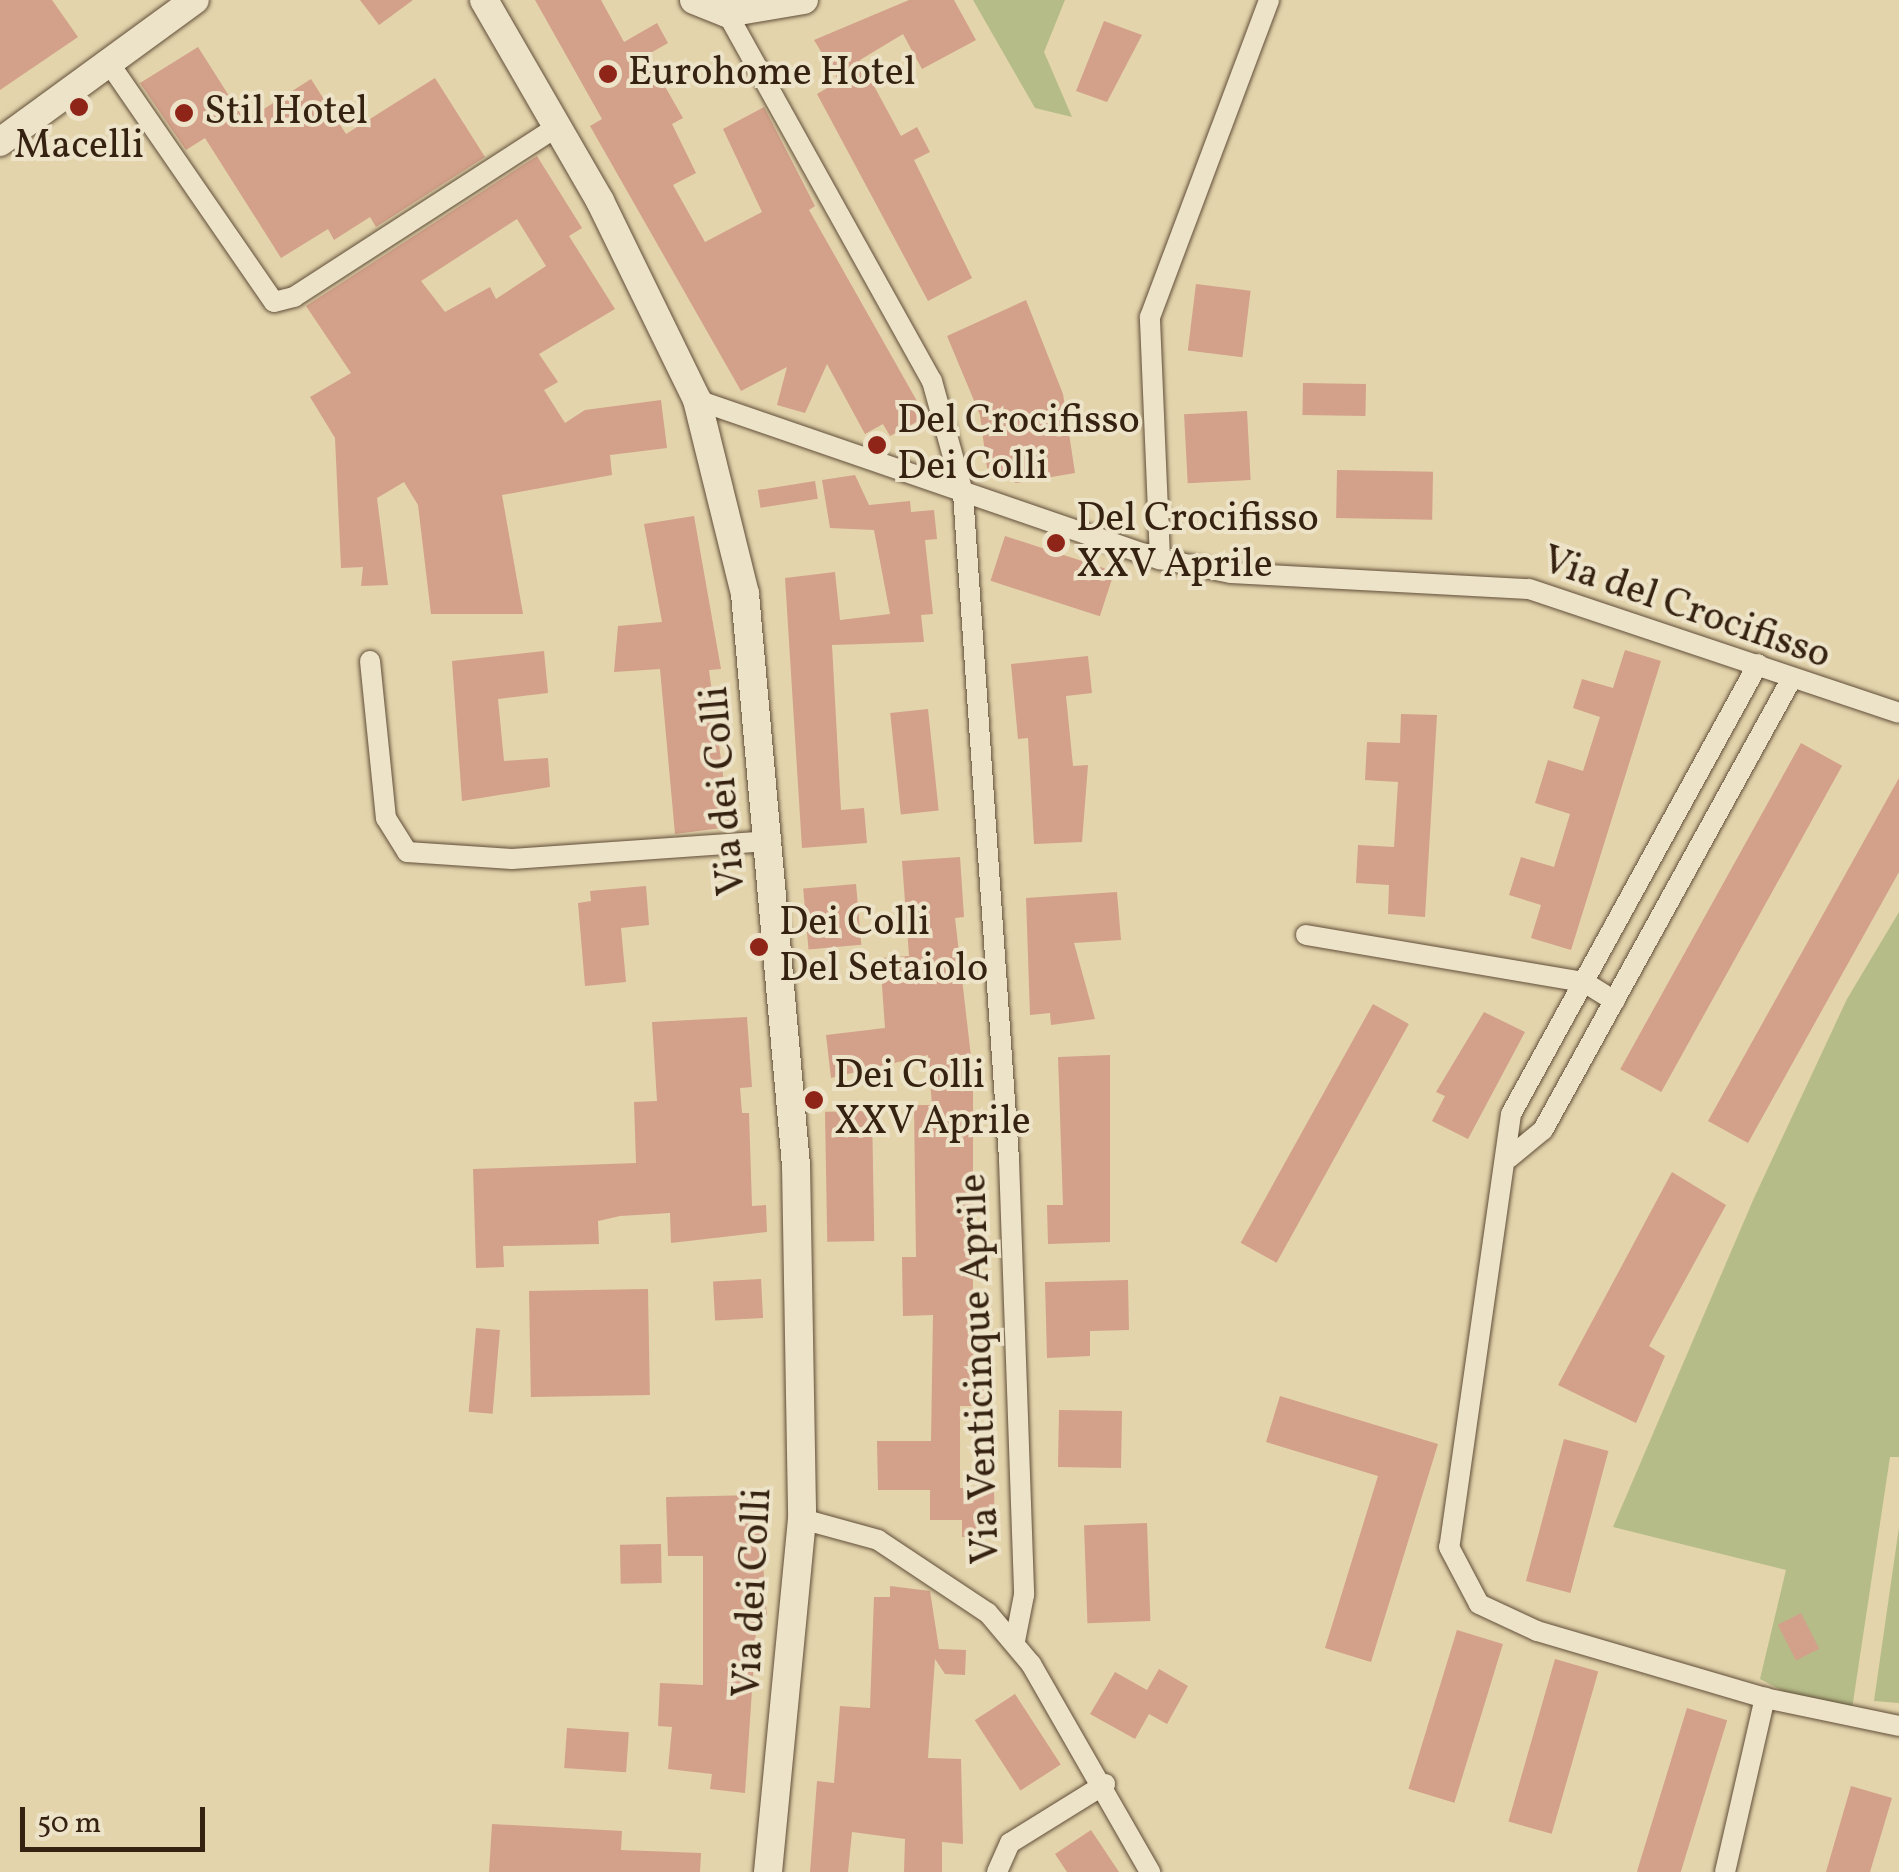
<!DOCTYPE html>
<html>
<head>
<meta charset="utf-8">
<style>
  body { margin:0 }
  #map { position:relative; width:1899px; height:1872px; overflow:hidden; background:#e3d4ac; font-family:Vollkorn,serif }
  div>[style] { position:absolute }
  .green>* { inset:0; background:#b5bc88 }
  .building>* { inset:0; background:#d3a089; transform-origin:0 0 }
  .roads { filter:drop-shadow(0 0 2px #614e38) drop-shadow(0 0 2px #614e38) }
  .street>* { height:20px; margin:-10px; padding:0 10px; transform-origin:10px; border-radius:10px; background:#ede3c9 }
  .secondary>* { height:28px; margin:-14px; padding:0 14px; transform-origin:14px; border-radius:14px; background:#ede3c9 }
  .dots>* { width:28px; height:28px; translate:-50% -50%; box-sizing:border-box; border:5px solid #ede3c9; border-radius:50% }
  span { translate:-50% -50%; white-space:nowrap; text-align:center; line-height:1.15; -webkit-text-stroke:8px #ede3c9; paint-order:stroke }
  .poi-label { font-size:40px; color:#362211 }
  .left { translate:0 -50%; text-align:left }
  .street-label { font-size:40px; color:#362211 }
  .scale { position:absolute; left:20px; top:1807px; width:185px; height:45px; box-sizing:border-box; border:5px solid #362211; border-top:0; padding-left:12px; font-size:30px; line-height:35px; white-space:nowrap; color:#362211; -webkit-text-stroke:8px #ede3c9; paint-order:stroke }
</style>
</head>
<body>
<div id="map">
  <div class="green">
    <i style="clip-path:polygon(973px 0,1065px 0,1044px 52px,1072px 117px,1035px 108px)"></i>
    <i style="clip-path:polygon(1899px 912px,1899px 1457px,1890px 1457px,1852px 1709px,1800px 1700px,1760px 1679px,1786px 1570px,1613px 1527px,1754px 1198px,1847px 999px)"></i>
    <i style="clip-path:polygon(1899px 1527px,1899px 1703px,1874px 1701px)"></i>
  </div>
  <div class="building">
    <i style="clip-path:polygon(0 0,52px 0,78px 37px,0 90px)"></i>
    <i style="clip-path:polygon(360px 0,413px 0,379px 25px)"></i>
    <i style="clip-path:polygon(535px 0,601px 0,624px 42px,657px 23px,668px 43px,647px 55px,683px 118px,672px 124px,696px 173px,673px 185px,705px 242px,762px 212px,723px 129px,764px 107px,815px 206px,809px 210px,926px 417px,890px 436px,883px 424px,865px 434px,827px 364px,805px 413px,777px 405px,787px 367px,741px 391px,590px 126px,602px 119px)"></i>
    <i style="clip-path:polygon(909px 0,954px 0,976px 40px,922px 69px,903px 34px,860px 60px,901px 136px,917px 127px,930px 152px,914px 160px,972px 278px,928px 301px,817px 94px,839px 81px,814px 40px)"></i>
    <i style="clip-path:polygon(1104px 21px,1142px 35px,1107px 102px,1076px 91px)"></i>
    <i style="clip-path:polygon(198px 47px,245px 121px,311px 79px,346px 134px,435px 78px,485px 157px,376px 227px,370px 217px,334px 240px,328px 229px,281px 258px,205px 138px,186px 150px,140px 83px)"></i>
    <i style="clip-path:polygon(evenodd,537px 156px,582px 228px,569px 236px,615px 309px,539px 354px,558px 382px,544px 390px,565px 423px,585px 410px,661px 400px,667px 448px,610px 455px,612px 475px,502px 495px,523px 614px,431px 614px,418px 505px,404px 482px,377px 498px,388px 585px,361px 586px,363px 567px,341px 568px,335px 438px,310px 397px,351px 373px,306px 306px,537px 156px,517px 219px,546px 266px,496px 299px,490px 287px,445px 312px,421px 281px,517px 219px)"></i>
    <i style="left:1196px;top:284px;width:55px;height:67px;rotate:7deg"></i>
    <i style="clip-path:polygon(1026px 300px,1063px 394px,1075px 473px,1016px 483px,987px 468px,980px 415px,947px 336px)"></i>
    <i style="left:1303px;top:383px;width:63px;height:32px;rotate:1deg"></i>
    <i style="left:1247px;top:411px;width:69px;height:63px;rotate:87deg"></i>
    <i style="left:1337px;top:470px;width:96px;height:48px;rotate:1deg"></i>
    <i style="clip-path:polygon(855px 475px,869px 505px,910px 501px,911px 512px,934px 510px,937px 539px,925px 540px,933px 614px,921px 615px,924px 642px,832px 645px,841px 810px,864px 808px,867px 843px,802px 848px,785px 578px,835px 572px,840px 620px,890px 614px,874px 530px,830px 528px,822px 480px)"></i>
    <i style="left:815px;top:481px;width:18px;height:58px;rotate:81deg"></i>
    <i style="clip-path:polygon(694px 516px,721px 669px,709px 670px,730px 827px,675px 834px,660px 669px,614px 672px,618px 626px,662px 622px,644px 524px)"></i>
    <i style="left:1005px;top:536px;width:115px;height:47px;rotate:18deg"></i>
    <i style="clip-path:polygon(1625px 650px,1661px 661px,1571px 950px,1531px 938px,1541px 905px,1509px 895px,1521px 857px,1554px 867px,1570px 814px,1535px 803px,1548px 760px,1583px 771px,1600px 717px,1573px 708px,1582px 679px,1613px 688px)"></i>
    <i style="clip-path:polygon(544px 651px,548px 693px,498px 699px,504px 761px,548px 758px,550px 787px,462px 801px,452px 661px)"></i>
    <i style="clip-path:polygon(1088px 656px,1092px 693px,1066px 696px,1073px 766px,1088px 765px,1082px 842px,1034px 844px,1028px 738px,1018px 739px,1011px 664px)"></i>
    <i style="left:928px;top:709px;width:102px;height:38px;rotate:84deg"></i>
    <i style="clip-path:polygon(1401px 714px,1437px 715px,1425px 917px,1388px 914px,1389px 885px,1356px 883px,1358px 845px,1394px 847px,1398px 782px,1365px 780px,1367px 742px,1400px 743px)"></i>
    <i style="left:1801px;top:743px;width:47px;height:373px;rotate:29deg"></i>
    <i style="clip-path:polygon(1899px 778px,1899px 872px,1748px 1143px,1708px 1121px)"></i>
    <i style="clip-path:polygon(960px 857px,964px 917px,955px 918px,973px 1074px,973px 1338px,985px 1338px,984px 1406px,960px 1406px,960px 1488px,994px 1488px,995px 1537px,962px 1537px,962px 1520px,930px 1520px,930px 1490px,878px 1490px,877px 1441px,931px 1441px,933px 1315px,903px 1316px,902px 1257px,916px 1257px,914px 1105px,932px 1105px,928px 1055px,831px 1078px,826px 1035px,885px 1028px,880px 958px,909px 956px,902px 861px)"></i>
    <i style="left:856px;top:884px;width:61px;height:53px;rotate:85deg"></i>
    <i style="clip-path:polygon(646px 886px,649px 925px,621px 928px,626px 982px,585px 986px,578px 903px,591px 901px,590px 891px)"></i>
    <i style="clip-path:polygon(1117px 892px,1121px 940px,1074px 943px,1095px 1019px,1051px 1025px,1050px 1013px,1030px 1015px,1026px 898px)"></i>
    <i style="left:1373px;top:1004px;width:41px;height:273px;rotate:29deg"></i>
    <i style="clip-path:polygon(1484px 1012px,1525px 1032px,1468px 1139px,1432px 1121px,1445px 1096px,1436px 1092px)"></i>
    <i style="clip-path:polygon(747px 1017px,752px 1087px,740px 1088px,742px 1113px,749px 1113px,752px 1206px,766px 1205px,767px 1232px,671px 1243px,670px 1213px,620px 1216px,598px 1221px,599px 1244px,503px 1246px,504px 1267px,476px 1268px,473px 1169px,636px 1163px,634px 1102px,657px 1101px,652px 1022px)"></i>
    <i style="clip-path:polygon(1110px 1055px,1110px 1242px,1048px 1244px,1047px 1205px,1063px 1205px,1058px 1057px)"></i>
    <i style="left:872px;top:1111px;width:130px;height:47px;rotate:89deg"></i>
    <i style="clip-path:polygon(1672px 1172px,1726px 1205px,1649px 1346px,1665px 1356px,1636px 1423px,1558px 1385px)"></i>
    <i style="left:761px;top:1279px;width:39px;height:48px;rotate:87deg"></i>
    <i style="clip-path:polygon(1128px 1280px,1129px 1330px,1090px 1331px,1090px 1356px,1047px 1358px,1045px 1282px)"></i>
    <i style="left:648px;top:1289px;width:106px;height:119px;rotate:89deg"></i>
    <i style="left:476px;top:1328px;width:24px;height:84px;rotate:5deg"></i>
    <i style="clip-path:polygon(1280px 1396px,1438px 1444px,1371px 1662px,1325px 1648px,1378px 1476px,1266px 1442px)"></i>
    <i style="left:1059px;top:1410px;width:63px;height:57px;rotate:1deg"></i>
    <i style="left:1564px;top:1439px;width:46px;height:147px;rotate:15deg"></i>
    <i style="clip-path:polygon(758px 1495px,767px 1617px,757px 1617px,745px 1793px,710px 1789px,712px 1774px,668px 1769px,672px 1727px,658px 1726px,660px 1683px,703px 1685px,703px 1556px,668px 1556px,666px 1497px)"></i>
    <i style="left:1147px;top:1523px;width:98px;height:63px;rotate:88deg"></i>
    <i style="left:661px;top:1544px;width:39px;height:41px;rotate:89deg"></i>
    <i style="clip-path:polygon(890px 1586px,930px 1591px,939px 1649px,966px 1650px,965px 1675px,945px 1674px,935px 1659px,928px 1758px,961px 1759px,963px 1844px,942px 1842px,942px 1872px,904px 1872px,905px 1839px,852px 1832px,848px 1872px,810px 1872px,817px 1781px,834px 1783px,840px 1706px,870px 1708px,874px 1597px,890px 1597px)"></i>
    <i style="left:1801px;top:1613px;width:40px;height:26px;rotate:63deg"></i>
    <i style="left:1457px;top:1630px;width:48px;height:166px;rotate:17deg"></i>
    <i style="left:1555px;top:1659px;width:45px;height:169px;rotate:16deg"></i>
    <i style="clip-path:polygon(1159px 1669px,1188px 1686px,1167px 1724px,1149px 1714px,1135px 1739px,1090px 1714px,1115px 1672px,1147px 1690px)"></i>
    <i style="left:1015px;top:1694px;width:84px;height:48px;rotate:57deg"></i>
    <i style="left:1687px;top:1708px;width:42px;height:171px;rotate:17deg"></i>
    <i style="left:567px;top:1728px;width:62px;height:40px;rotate:4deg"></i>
    <i style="clip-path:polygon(1851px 1786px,1892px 1798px,1870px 1872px,1826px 1872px)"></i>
    <i style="clip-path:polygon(492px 1824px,622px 1831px,621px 1850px,701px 1853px,700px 1872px,489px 1872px)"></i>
    <i style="clip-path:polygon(1091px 1830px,1119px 1872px,1067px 1872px,1055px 1854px)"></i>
  </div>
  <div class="roads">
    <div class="street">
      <i style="left:727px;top:13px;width:421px;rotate:60.9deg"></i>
      <i style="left:932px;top:381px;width:116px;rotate:74.5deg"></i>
      <i style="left:963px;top:493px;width:669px;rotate:86.05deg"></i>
      <i style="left:1009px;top:1160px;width:435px;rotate:88deg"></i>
      <i style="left:1024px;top:1595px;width:47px;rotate:101.1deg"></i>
      <i style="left:109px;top:63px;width:290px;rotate:55.4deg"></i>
      <i style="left:274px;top:302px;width:21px;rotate:-14deg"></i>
      <i style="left:294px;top:297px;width:315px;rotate:-32.9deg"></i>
      <i style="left:697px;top:400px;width:490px;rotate:19deg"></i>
      <i style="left:1160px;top:559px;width:72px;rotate:11.2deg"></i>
      <i style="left:1231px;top:573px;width:298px;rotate:3.1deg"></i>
      <i style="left:1529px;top:589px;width:390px;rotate:18.5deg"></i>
      <i style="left:1160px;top:559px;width:242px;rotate:-92.4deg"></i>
      <i style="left:1150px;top:317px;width:339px;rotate:-69.4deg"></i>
      <i style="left:370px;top:661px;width:158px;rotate:84.2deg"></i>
      <i style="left:386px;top:818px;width:40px;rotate:58deg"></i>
      <i style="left:407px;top:852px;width:105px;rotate:3.8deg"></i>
      <i style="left:512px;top:859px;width:260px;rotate:-4deg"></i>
      <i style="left:1758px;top:664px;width:513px;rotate:118.76deg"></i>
      <i style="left:1511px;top:1114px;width:437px;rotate:98.1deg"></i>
      <i style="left:1449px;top:1547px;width:64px;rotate:62.2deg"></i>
      <i style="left:1479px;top:1604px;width:64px;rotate:25deg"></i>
      <i style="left:1537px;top:1631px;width:238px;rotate:16.4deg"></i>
      <i style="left:1765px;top:1698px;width:137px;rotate:11.8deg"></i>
      <i style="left:1306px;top:935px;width:282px;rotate:9.6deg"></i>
      <i style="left:1584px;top:982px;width:36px;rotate:32deg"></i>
      <i style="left:1509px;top:1158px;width:44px;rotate:-39.5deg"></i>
      <i style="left:1543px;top:1130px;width:516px;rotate:-61.15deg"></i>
      <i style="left:802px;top:1519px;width:79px;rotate:15.4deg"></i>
      <i style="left:878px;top:1540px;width:132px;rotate:33.6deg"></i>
      <i style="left:988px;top:1613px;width:67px;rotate:49.9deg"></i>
      <i style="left:1031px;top:1664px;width:240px;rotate:60.2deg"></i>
      <i style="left:997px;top:1872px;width:32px;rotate:-66deg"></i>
      <i style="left:1010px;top:1843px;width:112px;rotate:-31.8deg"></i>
      <i style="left:1725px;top:1872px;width:179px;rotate:-77.1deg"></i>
    </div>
    <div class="secondary">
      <i style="left:484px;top:0;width:232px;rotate:60deg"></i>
      <i style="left:600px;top:201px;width:221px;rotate:64deg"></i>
      <i style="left:697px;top:400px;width:200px;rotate:76.1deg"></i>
      <i style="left:745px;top:594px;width:573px;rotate:84.9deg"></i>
      <i style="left:796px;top:1165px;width:354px;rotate:89deg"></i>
      <i style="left:802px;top:1519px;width:355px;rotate:95.5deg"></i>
      <i style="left:694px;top:0;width:35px;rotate:22deg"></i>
      <i style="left:727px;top:13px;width:78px;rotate:-9.6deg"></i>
      <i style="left:0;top:142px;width:241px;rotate:-36.1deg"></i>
    </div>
  </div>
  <div class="dots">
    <i style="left:608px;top:74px;background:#8f2418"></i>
    <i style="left:79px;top:107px;background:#8f2418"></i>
    <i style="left:184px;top:113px;background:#8f2418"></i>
    <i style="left:877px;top:445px;background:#8f2418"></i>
    <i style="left:1056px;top:543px;background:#8f2418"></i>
    <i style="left:759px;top:947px;background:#8f2418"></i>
    <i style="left:814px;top:1100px;background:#8f2418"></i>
  </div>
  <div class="poi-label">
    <span class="left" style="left:628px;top:74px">Eurohome Hotel</span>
    <span class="left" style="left:204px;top:113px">Stil Hotel</span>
    <span style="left:79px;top:147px">Macelli</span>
    <span class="left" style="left:897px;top:445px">Del Crocifisso<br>Dei Colli</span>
    <span class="left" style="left:1076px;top:543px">Del Crocifisso<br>XXV Aprile</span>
    <span class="left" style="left:779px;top:947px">Dei Colli<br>Del Setaiolo</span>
    <span class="left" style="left:834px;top:1100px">Dei Colli<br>XXV Aprile</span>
  </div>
  <div class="street-label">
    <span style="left:1686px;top:609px;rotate:19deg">Via del Crocifisso</span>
    <span style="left:725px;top:791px;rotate:-95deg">Via dei Colli</span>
    <span style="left:981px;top:1369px;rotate:-92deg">Via Venticinque Aprile</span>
    <span style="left:754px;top:1593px;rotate:-87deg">Via dei Colli</span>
  </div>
  <div class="scale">50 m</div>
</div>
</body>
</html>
